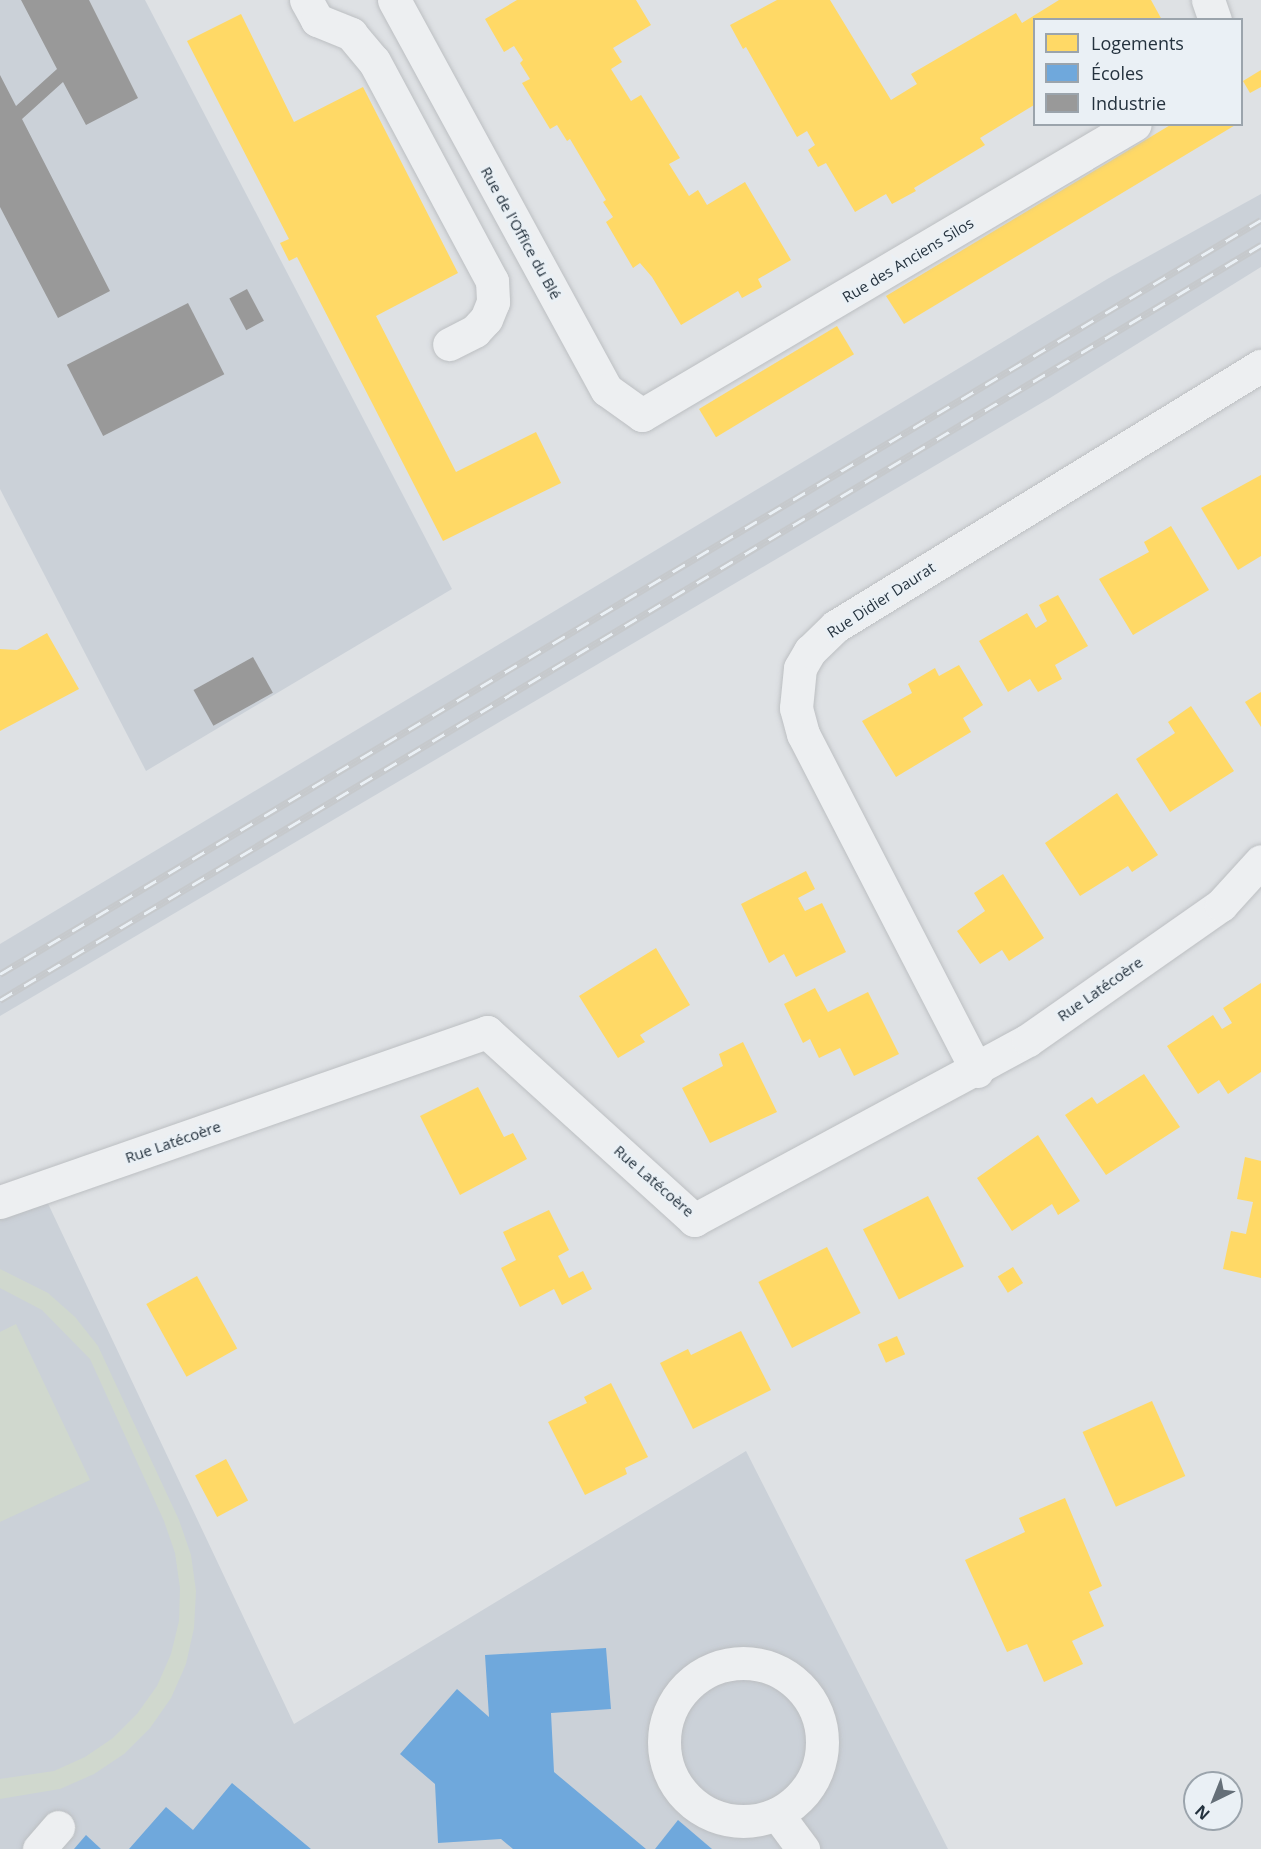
<!DOCTYPE html>
<html>
<head>
<meta charset="utf-8">
<style>
  body { margin:0 }
  #map { position:relative; width:1261px; height:1849px; overflow:hidden; background:#dee1e4; font-family:"Open Sans",sans-serif }
  div>[style] { position:absolute }
  .built>* { inset:0; background:#cbd1d8 }
  .green>* { inset:0; background:#d0d8ce }
  .homes>* { inset:0; background:#ffd966; transform-origin:0 0 }
  .schools>* { inset:0; background:#6fa8dc }
  .industry>* { inset:0; background:#999; transform-origin:0 0 }
  .roads { filter:drop-shadow(0 0 2px #bcbfc2) drop-shadow(0 0 2px #bcbfc2) }
  .minor>* { height:33px; margin:-16.5px; padding:0 16.5px; transform-origin:16.5px; border-radius:16.5px; background:#edeff1 }
  .minor>.ring { margin:-16.5px; padding:0; box-sizing:content-box; background:none; border:33px solid #edeff1; border-radius:50% }
  .rail>* { height:7px; margin-top:-3.5px; transform-origin:0; background:repeating-linear-gradient(90deg,#eaf0f5 0 14px,#c6c9cc 0 28px); box-sizing:border-box; border-block:2px solid #c6c9cc }
  span { translate:-50% -50%; white-space:nowrap; text-align:center; line-height:1.15; -webkit-text-stroke:6px #eaf0f5; paint-order:stroke }
  .street-label { font-size:15px; color:#24323e }
  .legend { position:absolute; left:1033px; top:18px; width:210px; height:108px; box-sizing:border-box; background:#eaf0f5; border:2px solid #9ba4ac; margin:0; padding:8px 10px; list-style:none; font-size:18px; color:#24323e }
  .legend li { display:flex; align-items:center; gap:12px; height:30px }
  .legend b { width:30px; border:2px solid #9ba4ac }
  .north { position:absolute; left:1183px; top:1771px; width:60px; height:60px; box-sizing:border-box; background:#eaf0f5; border:2px solid #9ba4ac; border-radius:50%; rotate:223deg; font-size:16px; font-weight:700; line-height:24px; text-align:center; color:#24323e }
  .north::after { content:''; display:block; margin:auto; width:21px; height:27px; background:#656f78; clip-path:polygon(50% 0,100% 100%,50% 72%,0 100%) }
</style>
</head>
<body>
<div id="map">
  <div class="built">
    <i style="clip-path:polygon(0 0,145px 0,452px 589px,146px 771px,0 489px)"></i>
    <i style="clip-path:polygon(1261px 194px,1261px 267px,1050px 398px,0 1016px,0 944px,1109px 278px)"></i>
    <i style="clip-path:polygon(43px 1193px,294px 1724px,746px 1451px,948px 1849px,0 1849px,0 1210px)"></i>
  </div>
  <div class="green">
    <i style="clip-path:polygon(0 1269px,48px 1293px,75px 1317px,98px 1346px,179px 1520px,191px 1555px,196px 1591px,194px 1628px,186px 1664px,171px 1698px,150px 1728px,124px 1754px,94px 1774px,60px 1789px,0 1799px,0 1779px,54px 1771px,85px 1757px,113px 1738px,137px 1714px,157px 1686px,171px 1654px,179px 1621px,180px 1588px,175px 1553px,164px 1521px,90px 1359px,42px 1310px,0 1288px)"></i>
    <i style="clip-path:polygon(16px 1324px,90px 1480px,0 1522px,0 1332px)"></i>
  </div>
  <div class="homes">
    <i style="clip-path:polygon(517px 0,636px 0,651px 25px,613px 48px,622px 62px,611px 69px,631px 101px,641px 95px,680px 158px,669px 164px,689px 196px,698px 190px,707px 205px,745px 182px,791px 260px,758px 279px,762px 287px,742px 298px,738px 291px,681px 325px,652px 277px,640px 263px,633px 268px,606px 222px,613px 217px,603px 202px,606px 200px,570px 139px,567px 141px,557px 125px,550px 129px,522px 83px,530px 79px,520px 63px,523px 60px,514px 46px,504px 52px,485px 19px)"></i>
    <i style="clip-path:polygon(777px 0,830px 0,891px 100px,917px 84px,911px 74px,1016px 13px,1022px 23px,1059px 0,1151px 0,1162px 20px,1034px 20px,1034px 105px,980px 138px,985px 145px,914px 188px,916px 191px,892px 204px,886px 194px,855px 212px,826px 163px,818px 167px,808px 150px,815px 145px,807px 131px,797px 137px,746px 47px,743px 49px,730px 25px)"></i>
    <i style="clip-path:polygon(241px 14px,294px 122px,363px 87px,458px 273px,376px 316px,456px 472px,536px 432px,561px 483px,443px 541px,297px 257px,289px 261px,280px 243px,289px 239px,187px 41px)"></i>
    <i style="clip-path:polygon(1261px 70px,1261px 87px,1250px 93px,1243px 81px)"></i>
    <i style="clip-path:polygon(1172px 124px,1237px 124px,904px 324px,886px 296px)"></i>
    <i style="left:837px;top:326px;width:33px;height:161px;rotate:59deg"></i>
    <i style="clip-path:polygon(1261px 475px,1261px 556px,1238px 570px,1201px 508px)"></i>
    <i style="clip-path:polygon(1171px 526px,1209px 590px,1133px 635px,1099px 579px,1149px 552px,1144px 542px)"></i>
    <i style="clip-path:polygon(1058px 595px,1088px 646px,1055px 665px,1062px 679px,1038px 692px,1030px 679px,1008px 692px,979px 641px,1027px 613px,1036px 628px,1047px 621px,1039px 605px)"></i>
    <i style="clip-path:polygon(47px 633px,79px 689px,0 731px,0 649px,17px 650px)"></i>
    <i style="clip-path:polygon(959px 665px,983px 705px,963px 718px,971px 732px,896px 777px,862px 721px,912px 693px,908px 684px,935px 668px,939px 676px)"></i>
    <i style="clip-path:polygon(1261px 692px,1261px 727px,1245px 702px)"></i>
    <i style="clip-path:polygon(1191px 706px,1234px 771px,1170px 812px,1136px 759px,1175px 733px,1168px 722px)"></i>
    <i style="clip-path:polygon(1117px 793px,1158px 855px,1132px 872px,1128px 866px,1080px 896px,1045px 843px)"></i>
    <i style="clip-path:polygon(806px 871px,815px 889px,798px 898px,805px 911px,822px 903px,846px 952px,796px 977px,784px 954px,769px 963px,741px 904px)"></i>
    <i style="clip-path:polygon(1003px 874px,1044px 938px,1009px 961px,1002px 950px,980px 964px,957px 931px,985px 911px,974px 893px)"></i>
    <i style="clip-path:polygon(656px 948px,690px 1005px,640px 1035px,645px 1042px,618px 1058px,579px 996px)"></i>
    <i style="clip-path:polygon(1261px 983px,1261px 1072px,1228px 1094px,1219px 1080px,1198px 1094px,1167px 1046px,1213px 1015px,1222px 1029px,1232px 1023px,1223px 1008px)"></i>
    <i style="clip-path:polygon(815px 988px,828px 1012px,868px 992px,899px 1054px,854px 1076px,840px 1048px,819px 1058px,810px 1039px,803px 1043px,784px 1004px)"></i>
    <i style="clip-path:polygon(743px 1042px,777px 1112px,710px 1143px,682px 1088px,723px 1066px,719px 1054px)"></i>
    <i style="clip-path:polygon(1144px 1074px,1180px 1127px,1106px 1175px,1065px 1115px,1092px 1097px,1097px 1104px)"></i>
    <i style="clip-path:polygon(478px 1087px,504px 1137px,513px 1133px,527px 1159px,460px 1195px,420px 1116px)"></i>
    <i style="clip-path:polygon(1038px 1135px,1080px 1201px,1058px 1215px,1052px 1204px,1012px 1231px,977px 1178px)"></i>
    <i style="clip-path:polygon(1245px 1157px,1261px 1161px,1261px 1278px,1223px 1269px,1231px 1231px,1246px 1234px,1253px 1202px,1237px 1199px)"></i>
    <i style="left:928px;top:1196px;width:79px;height:73px;rotate:63deg"></i>
    <i style="clip-path:polygon(549px 1210px,569px 1250px,558px 1256px,569px 1278px,583px 1271px,592px 1289px,562px 1305px,554px 1289px,520px 1307px,501px 1268px,516px 1260px,503px 1232px)"></i>
    <i style="left:827px;top:1247px;width:74px;height:77px;rotate:63deg"></i>
    <i style="left:1013px;top:1267px;width:19px;height:18px;rotate:58deg"></i>
    <i style="left:197px;top:1276px;width:83px;height:58px;rotate:61deg"></i>
    <i style="clip-path:polygon(741px 1331px,771px 1390px,693px 1429px,660px 1363px,688px 1349px,691px 1355px)"></i>
    <i style="left:897px;top:1336px;width:20px;height:21px;rotate:66deg"></i>
    <i style="clip-path:polygon(611px 1383px,648px 1457px,625px 1468px,627px 1474px,585px 1495px,548px 1422px,587px 1403px,584px 1397px)"></i>
    <i style="left:1152px;top:1401px;width:82px;height:76px;rotate:66deg"></i>
    <i style="left:226px;top:1459px;width:47px;height:35px;rotate:62deg"></i>
    <i style="clip-path:polygon(1065px 1498px,1102px 1586px,1089px 1592px,1104px 1626px,1072px 1641px,1083px 1664px,1044px 1682px,1027px 1644px,1007px 1652px,965px 1560px,1025px 1532px,1019px 1518px)"></i>
  </div>
  <div class="schools">
    <i style="clip-path:polygon(606px 1648px,611px 1709px,551px 1713px,554px 1772px,646px 1849px,513px 1849px,501px 1839px,438px 1843px,435px 1784px,400px 1754px,457px 1689px,489px 1717px,485px 1655px)"></i>
    <i style="clip-path:polygon(232px 1783px,311px 1849px,129px 1849px,166px 1807px,193px 1830px)"></i>
    <i style="clip-path:polygon(678px 1820px,712px 1849px,655px 1849px)"></i>
    <i style="clip-path:polygon(86px 1835px,101px 1849px,74px 1849px)"></i>
  </div>
  <div class="industry">
    <i style="clip-path:polygon(21px 0,89px 0,138px 98px,86px 125px,63px 82px,22px 119px,110px 291px,58px 318px,0 207px,0 75px,16px 106px,57px 69px)"></i>
    <i style="left:247px;top:289px;width:36px;height:20px;rotate:62deg"></i>
    <i style="left:188px;top:303px;width:80px;height:136px;rotate:63deg"></i>
    <i style="left:253px;top:657px;width:41px;height:68px;rotate:61deg"></i>
  </div>
  <div class="roads">
    <div class="minor">
      <i style="left:306px;top:0;width:23px;rotate:61deg"></i>
      <i style="left:317px;top:20px;width:37px;rotate:22deg"></i>
      <i style="left:351px;top:34px;width:35px;rotate:50deg"></i>
      <i style="left:374px;top:61px;width:250px;rotate:61.8deg"></i>
      <i style="left:492px;top:281px;width:21px;rotate:87deg"></i>
      <i style="left:493px;top:302px;width:18px;rotate:112deg"></i>
      <i style="left:486px;top:319px;width:16px;rotate:133deg"></i>
      <i style="left:475px;top:331px;width:29px;rotate:153deg"></i>
      <i style="left:394px;top:0;width:444px;rotate:61.4deg"></i>
      <i style="left:607px;top:390px;width:43px;rotate:35.5deg"></i>
      <i style="left:642px;top:415px;width:572px;rotate:-30.55deg"></i>
      <i style="left:1208px;top:0;width:21px;rotate:71deg"></i>
      <i style="left:977px;top:1071px;width:379px;rotate:-117.3deg"></i>
      <i style="left:803px;top:734px;width:27px;rotate:-105deg"></i>
      <i style="left:796px;top:708px;width:40px;rotate:-84.3deg"></i>
      <i style="left:800px;top:668px;width:20px;rotate:-60deg"></i>
      <i style="left:810px;top:651px;width:36px;rotate:-44deg"></i>
      <i style="left:836px;top:626px;width:498px;rotate:-31.5deg"></i>
      <i style="left:0;top:1202px;width:516px;rotate:-19.24deg"></i>
      <i style="left:487px;top:1032px;width:280px;rotate:42.2deg"></i>
      <i style="left:694px;top:1220px;width:379px;rotate:-28.3deg"></i>
      <i style="left:1028px;top:1040px;width:236px;rotate:-35deg"></i>
      <i style="left:1221px;top:905px;width:59px;rotate:-47.7deg"></i>
      <i class="ring" style="left:664px;top:1663px;width:125px;height:125px"></i>
      <i style="left:777px;top:1814px;width:44px;rotate:53.4deg"></i>
      <i style="left:39px;top:1849px;width:29px;rotate:-49deg"></i>
    </div>
  </div>
  <div class="rail">
    <i style="left:0;top:974px;width:1469px;rotate:-30.88deg"></i>
    <i style="left:0;top:1000px;width:1470px;rotate:-30.91deg"></i>
  </div>
  <div class="street-label">
    <span style="left:521px;top:233px;rotate:61deg">Rue de l'Office du Blé</span>
    <span style="left:908px;top:260px;rotate:-31deg">Rue des Anciens Silos</span>
    <span style="left:881px;top:600px;rotate:-33deg">Rue Didier Daurat</span>
    <span style="left:1100px;top:989px;rotate:-35deg">Rue Latécoère</span>
    <span style="left:173px;top:1142px;rotate:-19deg">Rue Latécoère</span>
    <span style="left:654px;top:1181px;rotate:41deg">Rue Latécoère</span>
  </div>
  <ul class="legend">
  <li><b style="height:16px;background:#ffd966"></b>Logements</li>
  <li><b style="height:16px;background:#6fa8dc"></b>Écoles</li>
  <li><b style="height:16px;background:#999"></b>Industrie</li>
  </ul>
  <div class="north">N</div>
</div>
</body>
</html>
